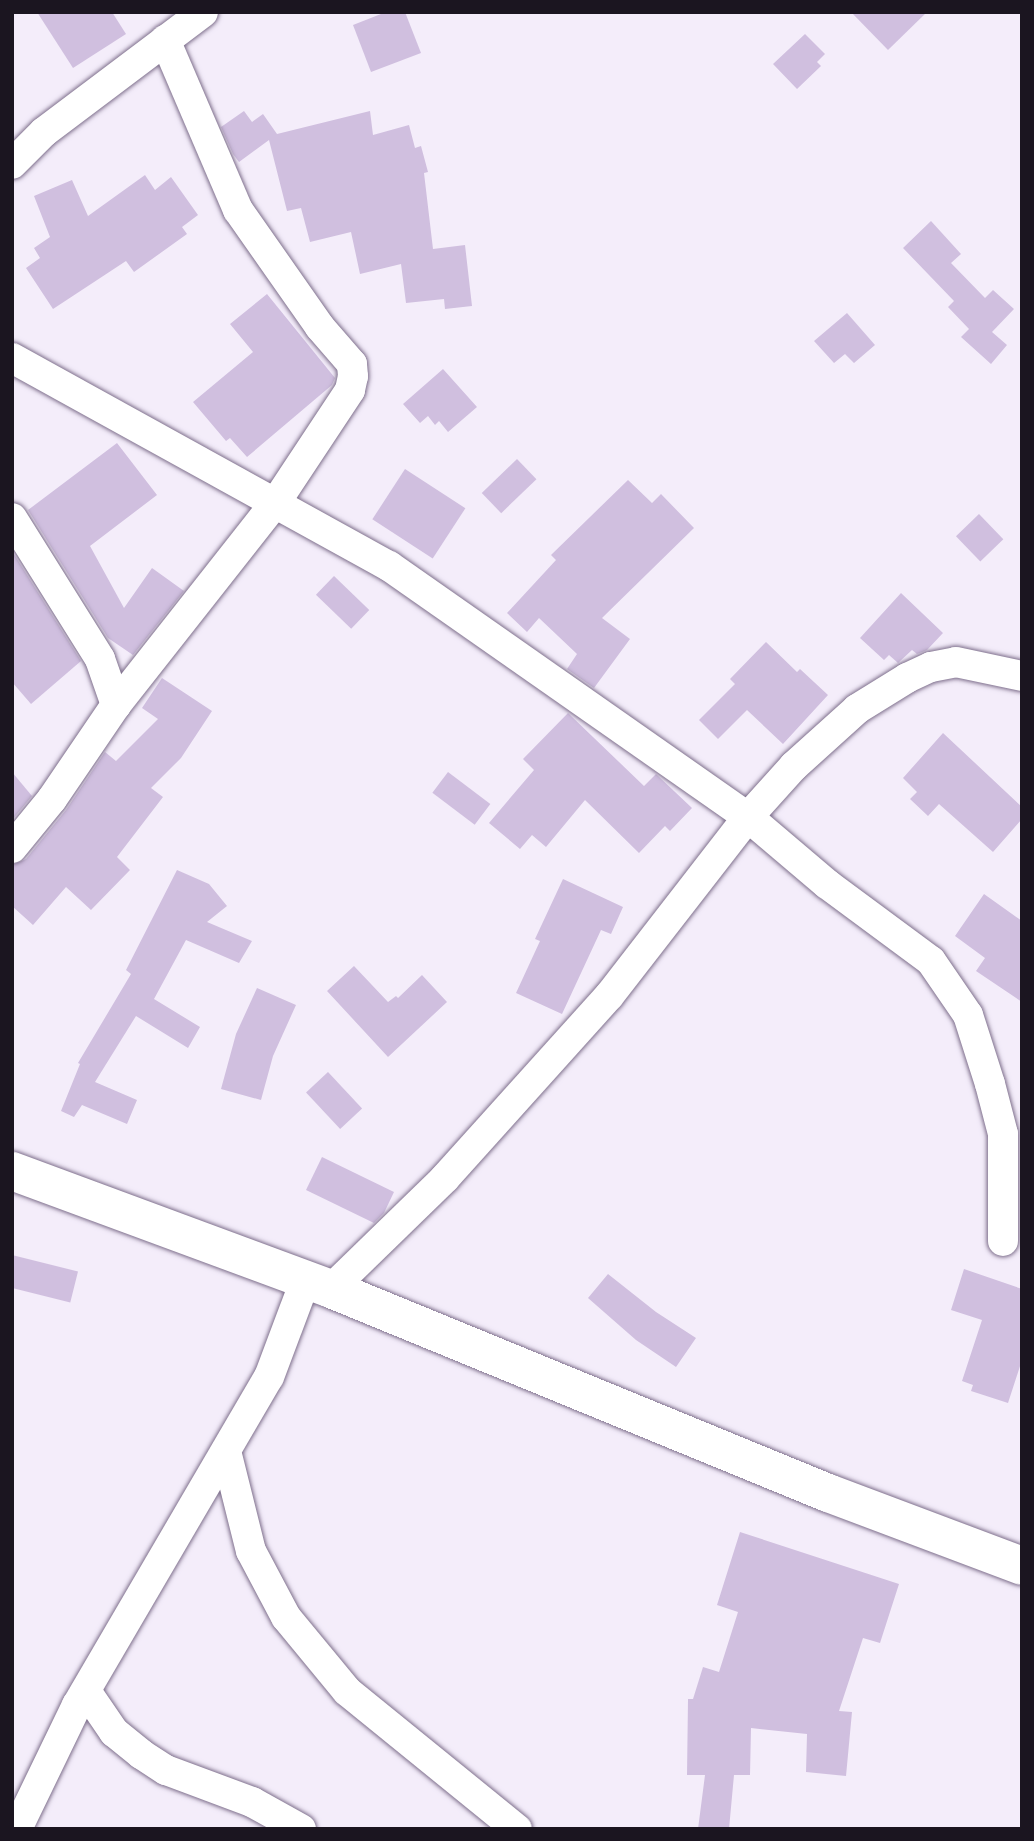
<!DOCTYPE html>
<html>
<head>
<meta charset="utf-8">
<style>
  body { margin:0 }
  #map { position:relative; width:1034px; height:1841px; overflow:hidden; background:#f4edfa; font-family:"DejaVu Sans",sans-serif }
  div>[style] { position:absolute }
  .building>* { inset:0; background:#d0bfdf; transform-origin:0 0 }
  .roads { filter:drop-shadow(0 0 2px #7e6f8c) drop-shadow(0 0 2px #7e6f8c) }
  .street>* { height:30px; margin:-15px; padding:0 15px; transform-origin:15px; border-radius:15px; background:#fff }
  .secondary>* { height:38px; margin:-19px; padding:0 19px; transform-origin:19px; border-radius:19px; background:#fff }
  span { translate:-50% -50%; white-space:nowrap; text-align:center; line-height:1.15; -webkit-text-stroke:5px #fff; paint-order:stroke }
  .frame { position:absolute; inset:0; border:14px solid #1b1520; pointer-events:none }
</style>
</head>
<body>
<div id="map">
  <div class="building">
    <i style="clip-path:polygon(37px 12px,112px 12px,126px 34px,73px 68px)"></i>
    <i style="clip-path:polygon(386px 12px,405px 12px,421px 53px,371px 72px,353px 25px)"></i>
    <i style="clip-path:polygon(851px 12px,927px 12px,888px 50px)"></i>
    <i style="clip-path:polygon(805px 34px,825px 54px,817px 62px,821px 66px,797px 89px,773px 64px)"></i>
    <i style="clip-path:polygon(244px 111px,252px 122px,263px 114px,277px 134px,370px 111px,373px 135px,409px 125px,415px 148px,421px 146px,428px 172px,424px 173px,433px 249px,465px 245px,472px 306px,445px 309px,444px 299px,406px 303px,401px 264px,360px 274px,351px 232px,310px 242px,301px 208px,287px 211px,269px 140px,239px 162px,233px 154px,221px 127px)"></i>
    <i style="clip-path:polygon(145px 175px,155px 190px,171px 177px,198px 215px,182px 227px,187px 234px,134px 272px,126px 261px,53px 309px,26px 268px,40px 258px,34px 248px,50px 237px,34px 196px,72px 180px,88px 216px)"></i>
    <i style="clip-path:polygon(931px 221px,961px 254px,951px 263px,985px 298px,993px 290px,1014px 309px,992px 332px,1007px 345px,991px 364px,961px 337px,969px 329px,948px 307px,954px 301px,903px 248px)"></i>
    <i style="clip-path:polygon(267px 294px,335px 378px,332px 385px,247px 457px,230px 438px,226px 441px,193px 402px,253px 352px,230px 324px)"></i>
    <i style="clip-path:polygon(847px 313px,875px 345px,854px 363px,845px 354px,834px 363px,814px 341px)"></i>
    <i style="clip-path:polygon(443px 369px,477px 407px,448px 432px,439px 421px,435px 425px,428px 416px,420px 423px,403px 404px)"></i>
    <i style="clip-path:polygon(117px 443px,157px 495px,90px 546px,124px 608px,152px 568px,184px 591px,133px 655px,108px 638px,28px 510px)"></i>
    <i style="left:517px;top:459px;width:28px;height:49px;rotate:46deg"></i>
    <i style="left:405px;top:469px;width:72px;height:60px;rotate:33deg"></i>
    <i style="clip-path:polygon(628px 480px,652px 503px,661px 494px,694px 528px,602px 618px,630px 639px,594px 688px,567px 669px,577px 654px,539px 618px,527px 632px,507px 613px,556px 560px,551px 555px)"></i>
    <i style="left:979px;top:514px;width:35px;height:32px;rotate:46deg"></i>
    <i style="clip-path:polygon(12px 551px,81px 661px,31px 704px,12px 682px)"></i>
    <i style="left:334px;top:576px;width:49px;height:26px;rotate:44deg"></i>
    <i style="clip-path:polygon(901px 593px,943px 633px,927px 650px,917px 654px,912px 650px,898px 663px,889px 655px,884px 660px,860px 638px)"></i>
    <i style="clip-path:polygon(766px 642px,797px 672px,800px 669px,828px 695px,783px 744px,747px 710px,718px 739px,699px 720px,735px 684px,730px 679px)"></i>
    <i style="clip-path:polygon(162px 678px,212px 711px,181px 758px,151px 788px,163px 797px,117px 857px,130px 870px,91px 910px,66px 887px,33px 925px,12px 906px,12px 865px,26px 859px,66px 810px,105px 752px,116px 761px,158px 719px,142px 708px)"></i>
    <i style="clip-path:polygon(568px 713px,644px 786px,656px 774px,692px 808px,670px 831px,665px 826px,639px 853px,585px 800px,546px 847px,532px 835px,520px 849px,489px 823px,534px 770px,523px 759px)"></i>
    <i style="clip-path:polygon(943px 733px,1022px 807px,1022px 819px,993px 852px,939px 804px,928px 816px,910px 799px,917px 792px,903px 778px)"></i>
    <i style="clip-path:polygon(12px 772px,32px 796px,12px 820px)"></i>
    <i style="left:448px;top:772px;width:53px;height:26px;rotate:37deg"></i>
    <i style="clip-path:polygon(177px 870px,209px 884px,227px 906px,207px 922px,252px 941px,239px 963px,186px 940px,154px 999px,200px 1027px,188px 1048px,136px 1016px,95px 1082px,137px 1100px,127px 1124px,82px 1105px,74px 1117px,61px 1111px,80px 1064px,78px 1063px,131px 974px,126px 970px)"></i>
    <i style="clip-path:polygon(563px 879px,623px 907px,611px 934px,601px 930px,562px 1014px,516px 993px,540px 941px,535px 939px)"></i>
    <i style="clip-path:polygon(984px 894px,1022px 921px,1022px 1002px,976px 971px,985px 958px,955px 936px)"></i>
    <i style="clip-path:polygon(354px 966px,388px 1002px,396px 996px,398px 998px,422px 975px,447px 1002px,388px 1057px,327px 991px)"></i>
    <i style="clip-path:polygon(257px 988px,296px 1005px,273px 1056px,261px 1100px,221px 1089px,236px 1034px)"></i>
    <i style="left:328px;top:1072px;width:50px;height:30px;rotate:47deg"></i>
    <i style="clip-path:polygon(322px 1157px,394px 1192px,384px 1213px,374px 1223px,306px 1190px)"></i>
    <i style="left:12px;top:1255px;width:68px;height:32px;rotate:14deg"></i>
    <i style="clip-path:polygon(964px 1269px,1022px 1289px,1022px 1360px,1008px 1403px,971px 1391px,973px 1385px,962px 1381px,982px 1320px,951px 1310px)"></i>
    <i style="clip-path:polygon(608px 1274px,656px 1312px,696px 1338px,676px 1367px,636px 1340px,588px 1298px)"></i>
    <i style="clip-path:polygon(740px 1532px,899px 1584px,880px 1643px,863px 1638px,839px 1711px,852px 1712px,846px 1776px,806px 1772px,807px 1734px,751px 1728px,750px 1775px,734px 1775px,729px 1829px,698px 1829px,705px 1775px,687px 1775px,688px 1699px,693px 1699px,703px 1667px,719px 1672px,738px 1612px,717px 1605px)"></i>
  </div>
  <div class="roads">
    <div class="street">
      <i style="left:12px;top:164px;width:45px;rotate:-45deg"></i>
      <i style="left:44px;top:132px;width:199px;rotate:-37deg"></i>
      <i style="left:12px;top:358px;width:431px;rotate:28.9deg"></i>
      <i style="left:389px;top:566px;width:438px;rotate:35deg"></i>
      <i style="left:748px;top:817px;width:104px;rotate:40.3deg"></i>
      <i style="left:827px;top:884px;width:129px;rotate:36.5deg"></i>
      <i style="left:931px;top:961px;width:65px;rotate:55.6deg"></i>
      <i style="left:968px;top:1015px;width:72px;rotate:72.3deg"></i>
      <i style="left:990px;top:1084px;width:52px;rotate:75.4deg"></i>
      <i style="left:1003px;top:1134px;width:107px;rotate:90deg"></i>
      <i style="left:12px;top:518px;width:166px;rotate:58deg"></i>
      <i style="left:100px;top:659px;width:49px;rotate:70.8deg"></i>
      <i style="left:12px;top:848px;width:63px;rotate:-50.8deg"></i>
      <i style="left:52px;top:799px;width:114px;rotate:-55.8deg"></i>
      <i style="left:116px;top:705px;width:258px;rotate:-51.8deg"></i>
      <i style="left:276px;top:502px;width:134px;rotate:-56.5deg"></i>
      <i style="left:350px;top:390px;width:14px;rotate:-78deg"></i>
      <i style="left:353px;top:376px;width:12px;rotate:-95deg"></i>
      <i style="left:352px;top:364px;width:49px;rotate:-130.9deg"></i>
      <i style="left:320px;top:327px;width:143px;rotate:-125deg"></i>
      <i style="left:238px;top:210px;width:185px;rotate:-113.2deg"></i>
      <i style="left:331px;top:1289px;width:159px;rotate:-44.2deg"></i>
      <i style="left:445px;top:1178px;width:245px;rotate:-48deg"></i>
      <i style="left:609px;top:996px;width:227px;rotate:-52.2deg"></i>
      <i style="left:748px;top:817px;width:69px;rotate:-48deg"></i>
      <i style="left:794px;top:766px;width:85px;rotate:-42.1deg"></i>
      <i style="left:857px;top:709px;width:59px;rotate:-31.8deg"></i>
      <i style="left:907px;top:678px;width:26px;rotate:-25deg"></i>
      <i style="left:931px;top:667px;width:25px;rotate:-11deg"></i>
      <i style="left:956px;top:662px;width:67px;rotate:12deg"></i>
      <i style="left:226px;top:1451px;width:103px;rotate:76deg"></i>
      <i style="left:251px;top:1551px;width:75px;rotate:62.1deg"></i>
      <i style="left:286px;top:1617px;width:96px;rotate:50.5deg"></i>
      <i style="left:347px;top:1691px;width:219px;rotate:39.1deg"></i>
      <i style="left:86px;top:1691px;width:50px;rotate:55.7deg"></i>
      <i style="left:114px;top:1732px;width:35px;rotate:39deg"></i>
      <i style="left:141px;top:1754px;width:30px;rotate:33deg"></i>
      <i style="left:166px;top:1770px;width:92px;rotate:20.4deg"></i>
      <i style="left:252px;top:1802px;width:56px;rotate:28.9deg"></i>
      <i style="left:17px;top:1829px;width:138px;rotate:-64.2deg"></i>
      <i style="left:77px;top:1705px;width:380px;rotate:-59.7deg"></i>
      <i style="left:269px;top:1377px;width:103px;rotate:-69.4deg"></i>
    </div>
    <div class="secondary">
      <i style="left:12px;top:1171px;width:340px;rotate:20.3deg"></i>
      <i style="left:331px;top:1289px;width:537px;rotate:22.32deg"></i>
      <i style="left:828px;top:1493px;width:207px;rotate:20.6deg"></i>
    </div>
  </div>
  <div class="frame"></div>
</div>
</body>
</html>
